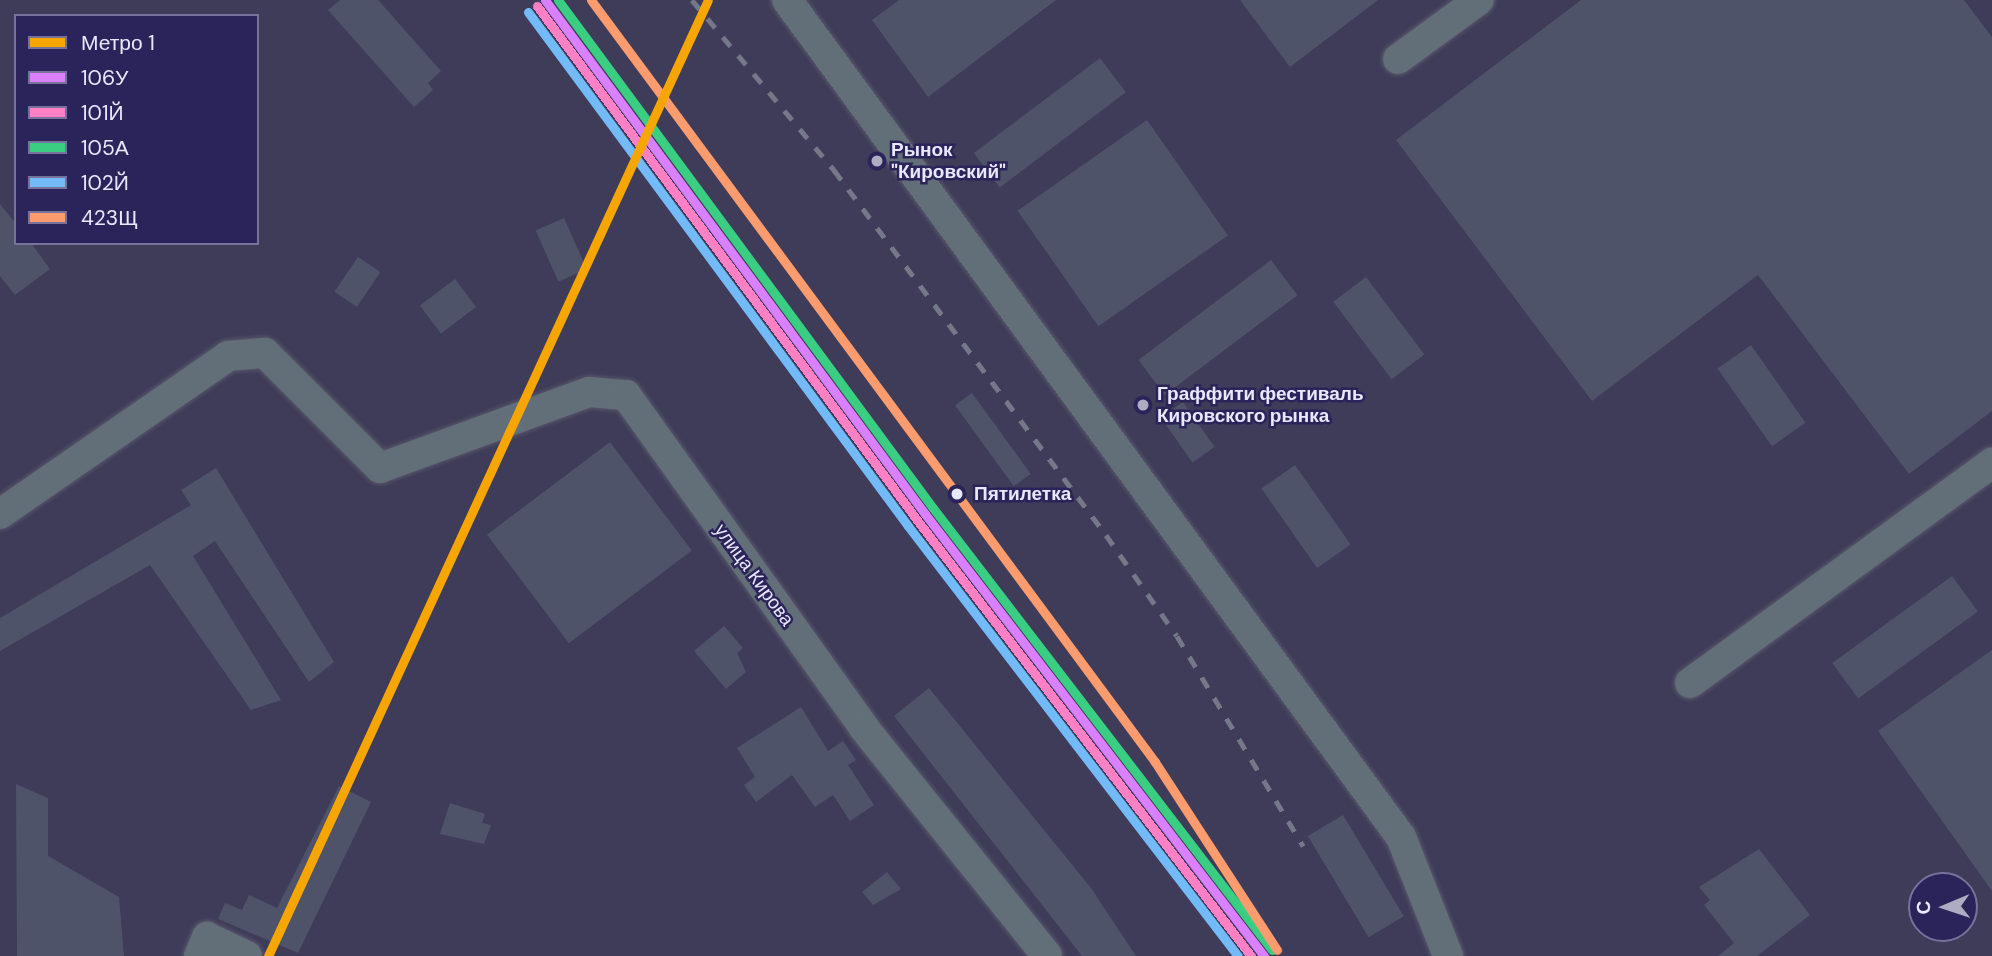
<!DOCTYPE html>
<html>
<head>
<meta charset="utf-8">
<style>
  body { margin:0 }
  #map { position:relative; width:1992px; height:956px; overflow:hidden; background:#3e3c58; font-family:"DM Sans",sans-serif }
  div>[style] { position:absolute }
  .building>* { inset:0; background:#4f5369; transform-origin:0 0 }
  .roads { filter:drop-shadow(0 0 2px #58576d) drop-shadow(0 0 2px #58576d) }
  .minor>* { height:30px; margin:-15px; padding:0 15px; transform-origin:15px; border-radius:15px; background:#636f78 }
  .rail>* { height:5px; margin-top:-2.5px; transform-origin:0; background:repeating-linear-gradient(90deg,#757888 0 12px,transparent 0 24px) }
  .rail-1>* { height:9px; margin:-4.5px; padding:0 4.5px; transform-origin:4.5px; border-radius:4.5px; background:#d880ff }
  .rail-2>* { height:9px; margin:-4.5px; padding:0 4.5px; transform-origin:4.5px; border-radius:4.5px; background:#ff80c5 }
  .rail-3>* { height:9px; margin:-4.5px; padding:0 4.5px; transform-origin:4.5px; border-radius:4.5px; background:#3ace82 }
  .rail-4>* { height:9px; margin:-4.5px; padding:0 4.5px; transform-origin:4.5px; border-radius:4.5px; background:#73baf8 }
  .rail-5>* { height:9px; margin:-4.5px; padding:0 4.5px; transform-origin:4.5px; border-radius:4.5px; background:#fc9b6d }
  .metro-1>* { height:9px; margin:-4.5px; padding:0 4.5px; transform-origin:4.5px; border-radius:4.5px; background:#f7a600 }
  .dots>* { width:19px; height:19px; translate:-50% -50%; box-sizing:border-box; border:4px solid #2b245a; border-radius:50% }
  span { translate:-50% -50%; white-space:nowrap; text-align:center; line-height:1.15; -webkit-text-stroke:5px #2b245a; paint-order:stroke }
  .poi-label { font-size:19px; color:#e8e8fd; font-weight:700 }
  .left { translate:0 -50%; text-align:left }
  .stop-label { font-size:19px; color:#e8e8fd; font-weight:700 }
  .street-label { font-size:19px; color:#e8e8fd }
  .legend { position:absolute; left:14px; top:14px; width:245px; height:231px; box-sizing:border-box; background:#2b245a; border:2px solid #77729b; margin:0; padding:9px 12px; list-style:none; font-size:21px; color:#e8e8fd }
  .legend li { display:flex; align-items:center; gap:14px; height:35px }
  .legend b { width:35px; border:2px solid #77729b }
  .north { position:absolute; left:1908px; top:872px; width:70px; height:70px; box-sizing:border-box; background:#2b245a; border:2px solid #77729b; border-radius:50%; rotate:268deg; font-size:19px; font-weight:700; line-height:28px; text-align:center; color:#e8e8fd }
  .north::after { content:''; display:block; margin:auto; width:24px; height:32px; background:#acacc3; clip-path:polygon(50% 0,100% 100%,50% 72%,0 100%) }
</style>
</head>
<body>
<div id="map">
  <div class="building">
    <i style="clip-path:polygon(340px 0,378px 0,441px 71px,428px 83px,433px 90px,414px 107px,328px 10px)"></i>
    <i style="clip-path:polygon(899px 0,1056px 0,928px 97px,872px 20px)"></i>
    <i style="clip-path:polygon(1240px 0,1378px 0,1290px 67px)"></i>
    <i style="clip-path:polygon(1581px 0,1964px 0,1992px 37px,1992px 411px,1909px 474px,1758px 275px,1592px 401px,1396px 140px)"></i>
    <i style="left:1100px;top:58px;width:43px;height:158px;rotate:53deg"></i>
    <i style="left:1147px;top:120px;width:141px;height:158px;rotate:55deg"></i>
    <i style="clip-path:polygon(0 204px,16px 224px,16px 243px,31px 243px,50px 269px,15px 295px,0 276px)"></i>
    <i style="left:564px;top:218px;width:56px;height:31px;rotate:66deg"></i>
    <i style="left:358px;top:257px;width:27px;height:42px;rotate:34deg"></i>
    <i style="left:1271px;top:260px;width:44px;height:166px;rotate:53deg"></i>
    <i style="left:1366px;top:277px;width:97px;height:41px;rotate:53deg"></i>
    <i style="left:455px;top:279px;width:35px;height:44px;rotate:53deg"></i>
    <i style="left:1751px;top:345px;width:95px;height:41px;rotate:55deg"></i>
    <i style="left:972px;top:393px;width:100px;height:21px;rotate:54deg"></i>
    <i style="left:1183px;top:402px;width:55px;height:27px;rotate:55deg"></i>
    <i style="left:610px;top:442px;width:136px;height:154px;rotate:53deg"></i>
    <i style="left:1295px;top:465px;width:97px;height:41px;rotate:55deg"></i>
    <i style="clip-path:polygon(216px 468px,334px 662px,309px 682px,215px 541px,193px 556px,281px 700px,251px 710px,150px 565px,0 651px,0 618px,191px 505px,181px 490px)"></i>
    <i style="left:1952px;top:576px;width:44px;height:148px;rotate:54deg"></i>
    <i style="clip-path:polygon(724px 626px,743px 648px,737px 653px,746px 672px,726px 689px,694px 651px)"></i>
    <i style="clip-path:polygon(1992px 650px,1992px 891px,1878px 731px)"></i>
    <i style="clip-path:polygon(929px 688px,1091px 888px,1136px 956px,1082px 956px,894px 716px)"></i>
    <i style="clip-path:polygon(801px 707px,828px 751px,843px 741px,856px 760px,848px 765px,874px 805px,850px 821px,833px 795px,815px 807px,792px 775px,756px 802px,744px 785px,755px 777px,737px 748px)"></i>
    <i style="clip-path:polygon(16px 784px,48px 798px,48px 856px,119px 897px,124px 956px,17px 956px)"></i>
    <i style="clip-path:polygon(339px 786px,371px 802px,298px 953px,218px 919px,225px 903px,242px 910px,249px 895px,277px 908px)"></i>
    <i style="clip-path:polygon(450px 803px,485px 814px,482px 823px,491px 825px,484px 844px,440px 834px)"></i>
    <i style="left:1343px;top:815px;width:118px;height:41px;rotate:59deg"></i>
    <i style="clip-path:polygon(1759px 849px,1810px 915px,1757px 956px,1718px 956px,1734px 943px,1704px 905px,1710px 900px,1699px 887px)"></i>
    <i style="clip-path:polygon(887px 872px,901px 889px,873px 905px,862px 892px)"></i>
  </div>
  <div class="roads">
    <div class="minor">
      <i style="left:787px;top:0;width:1038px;rotate:53.74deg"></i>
      <i style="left:1401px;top:837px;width:128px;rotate:68.4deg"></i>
      <i style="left:1398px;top:59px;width:100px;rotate:-36.1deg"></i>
      <i style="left:0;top:514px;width:277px;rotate:-34.7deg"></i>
      <i style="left:228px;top:356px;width:37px;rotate:-5deg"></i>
      <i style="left:265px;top:353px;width:163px;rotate:45deg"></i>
      <i style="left:380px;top:468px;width:222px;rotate:-20deg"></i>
      <i style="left:589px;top:392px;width:37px;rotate:5deg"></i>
      <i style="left:626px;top:395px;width:409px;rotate:54.4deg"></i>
      <i style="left:864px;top:728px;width:292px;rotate:51.2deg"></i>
      <i style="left:1690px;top:683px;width:374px;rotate:-36.1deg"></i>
      <i style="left:199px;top:956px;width:21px;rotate:-67deg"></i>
      <i style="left:207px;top:937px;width:44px;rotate:25.4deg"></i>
    </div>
  </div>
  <div class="rail">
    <i style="left:692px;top:0;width:222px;rotate:50.1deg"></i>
    <i style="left:834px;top:170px;width:455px;rotate:53.3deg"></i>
    <i style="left:1106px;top:535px;width:123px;rotate:54.9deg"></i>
    <i style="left:1177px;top:636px;width:245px;rotate:59deg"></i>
  </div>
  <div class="rail-1">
    <i style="left:545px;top:0;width:639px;rotate:53.52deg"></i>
    <i style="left:925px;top:514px;width:557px;rotate:52.51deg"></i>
  </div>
  <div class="rail-2">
    <i style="left:537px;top:6px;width:639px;rotate:53.52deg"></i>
    <i style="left:917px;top:520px;width:549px;rotate:52.55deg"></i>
  </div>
  <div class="rail-3">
    <i style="left:558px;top:0;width:631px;rotate:53.57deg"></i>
    <i style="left:933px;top:508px;width:557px;rotate:52.51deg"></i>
  </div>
  <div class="rail-4">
    <i style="left:528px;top:12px;width:639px;rotate:53.52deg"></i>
    <i style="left:908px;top:526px;width:542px;rotate:52.5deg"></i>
  </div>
  <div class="rail-5">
    <i style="left:591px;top:0;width:948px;rotate:53.49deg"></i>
    <i style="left:1155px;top:762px;width:224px;rotate:57deg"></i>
  </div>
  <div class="metro-1">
    <i style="left:268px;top:956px;width:1052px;rotate:-65.29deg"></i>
  </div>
  <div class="dots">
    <i style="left:877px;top:161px;background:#acacc3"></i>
    <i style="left:1143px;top:405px;background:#acacc3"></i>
    <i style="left:957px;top:494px;background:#e8e8fd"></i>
  </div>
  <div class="poi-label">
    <span class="left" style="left:891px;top:161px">Рынок<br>"Кировский"</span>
    <span class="left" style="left:1157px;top:405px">Граффити фестиваль<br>Кировского рынка</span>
  </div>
  <div class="stop-label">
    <span class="left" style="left:974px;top:494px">Пятилетка</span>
  </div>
  <div class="street-label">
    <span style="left:754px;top:575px;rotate:54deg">улица Кирова</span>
  </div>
  <ul class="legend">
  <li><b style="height:9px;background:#f7a600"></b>Метро 1</li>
  <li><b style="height:9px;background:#d880ff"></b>106У</li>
  <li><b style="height:9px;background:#ff80c5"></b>101Й</li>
  <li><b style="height:9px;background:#3ace82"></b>105А</li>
  <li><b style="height:9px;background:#73baf8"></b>102Й</li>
  <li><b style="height:9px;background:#fc9b6d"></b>423Щ</li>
  </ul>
  <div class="north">С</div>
</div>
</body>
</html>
